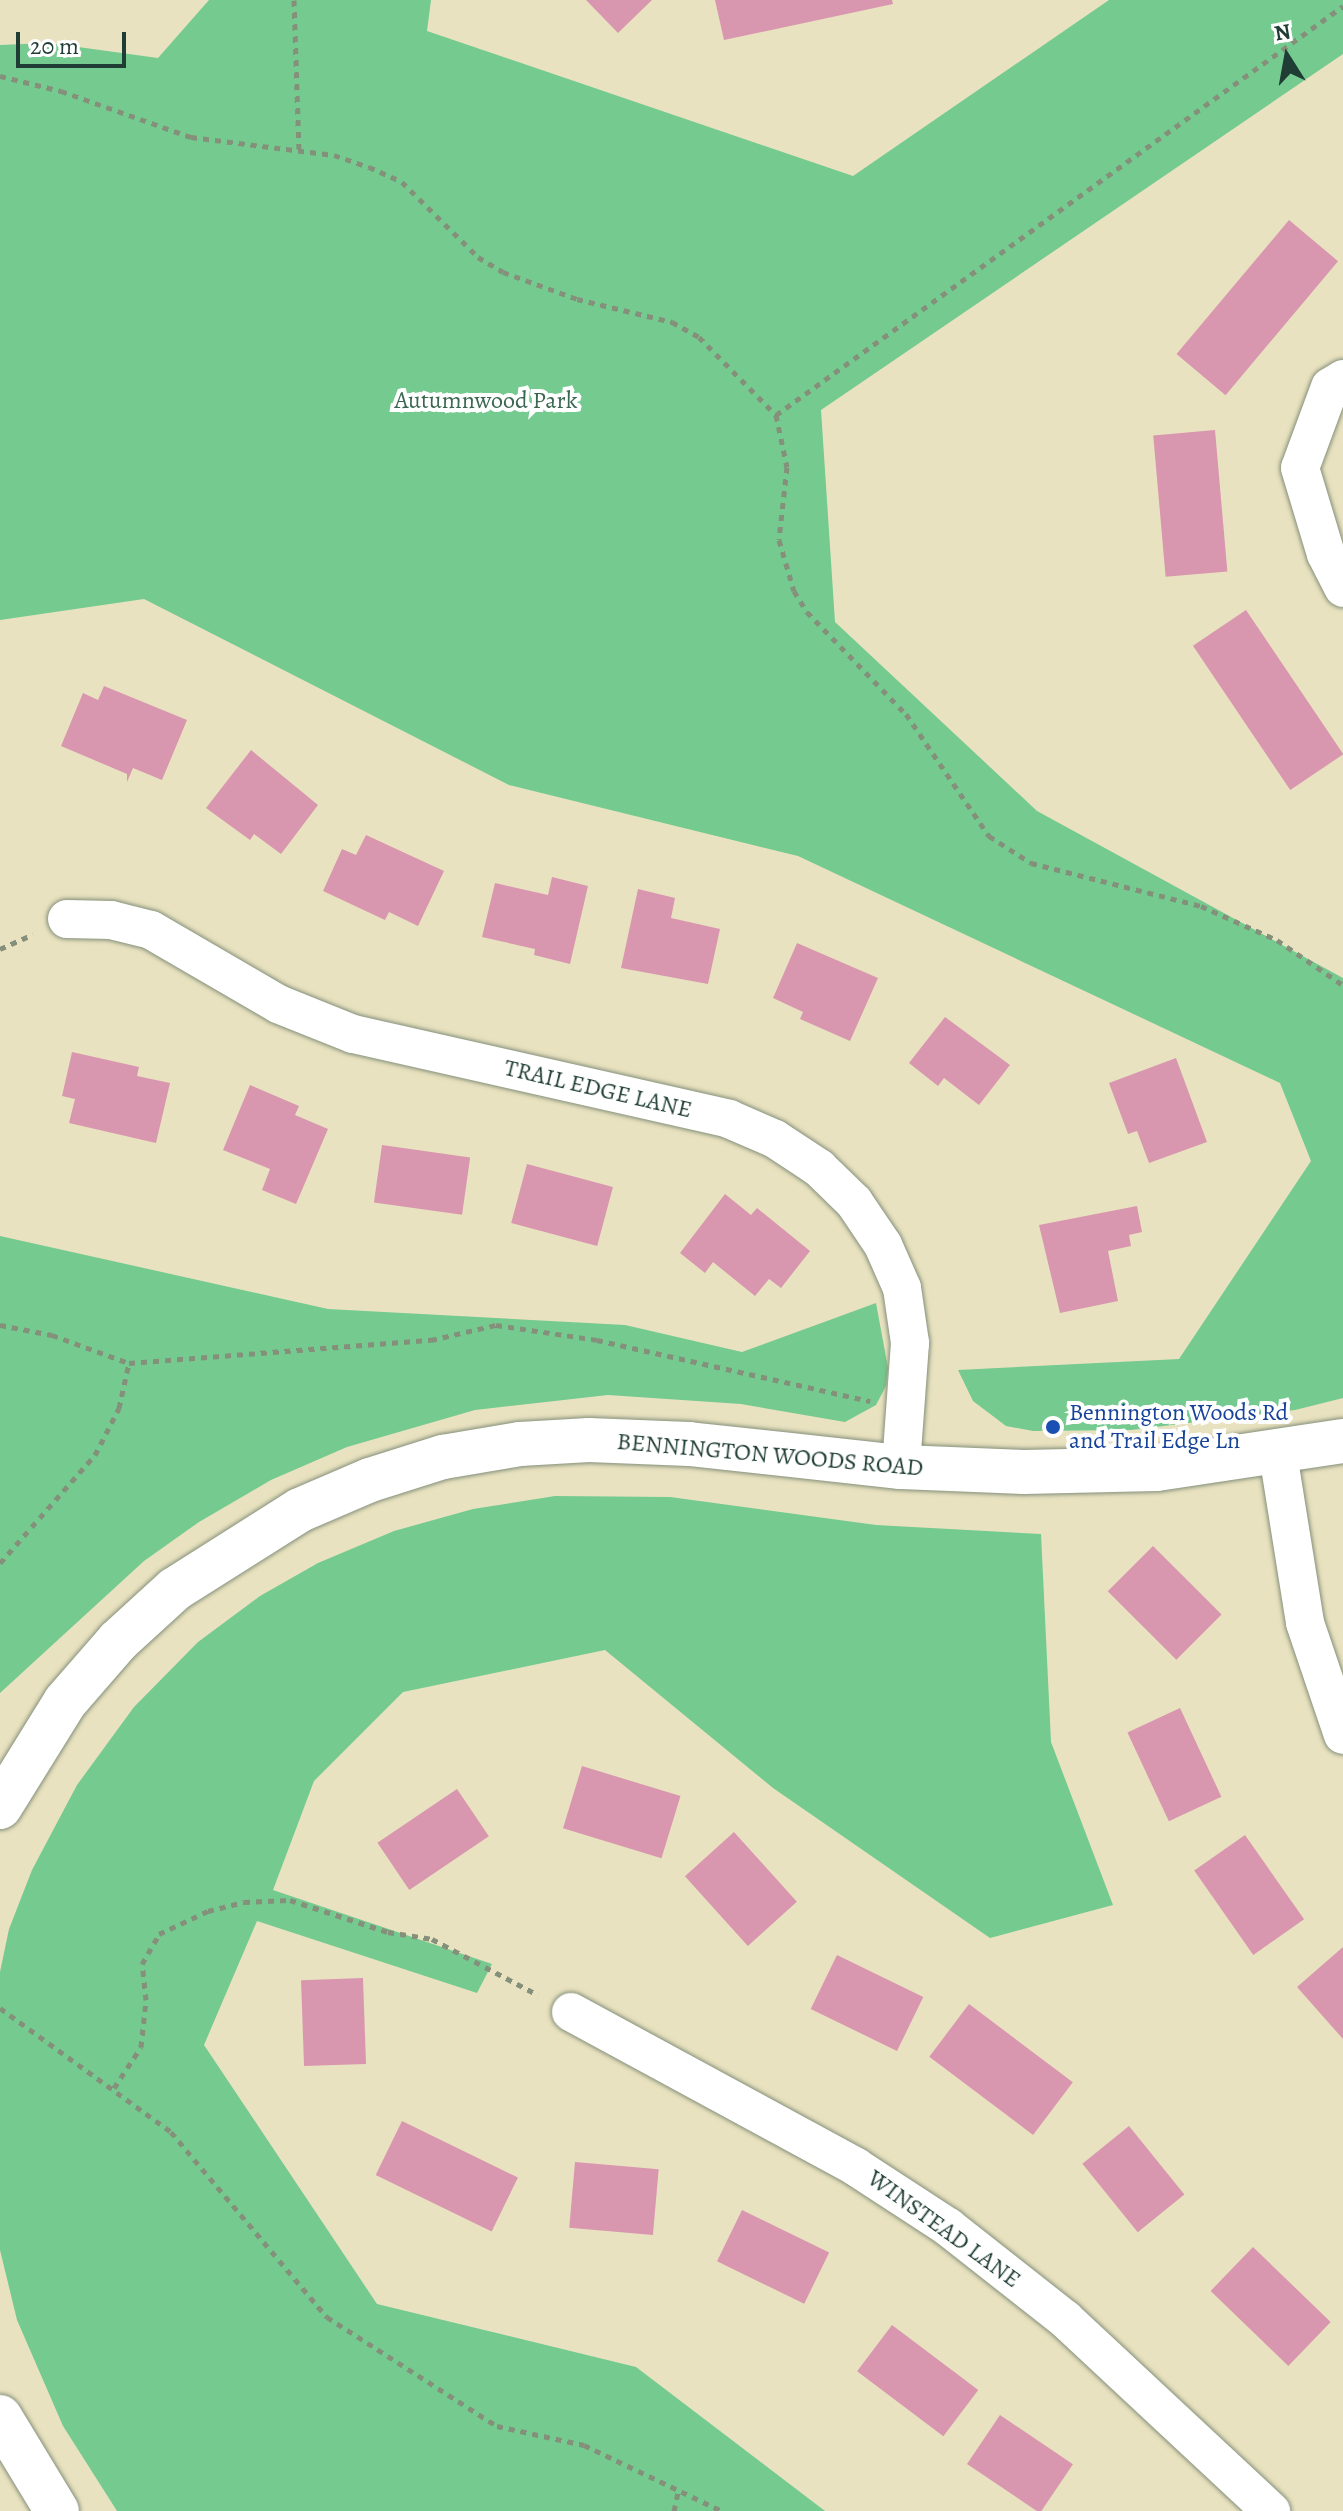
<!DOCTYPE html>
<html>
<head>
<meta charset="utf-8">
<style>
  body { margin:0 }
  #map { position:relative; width:1343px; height:2511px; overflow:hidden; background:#e9e2c0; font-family:Alegreya,serif }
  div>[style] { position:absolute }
  .green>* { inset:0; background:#74ca8f }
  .building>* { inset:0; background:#d897af; transform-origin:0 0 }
  .path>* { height:5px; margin-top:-2.5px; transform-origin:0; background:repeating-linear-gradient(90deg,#84907a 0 6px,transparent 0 12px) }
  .roads { filter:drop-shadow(0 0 2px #84907a) drop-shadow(0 0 2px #84907a) }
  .minor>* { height:38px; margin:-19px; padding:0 19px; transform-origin:19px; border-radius:19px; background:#fff }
  .tertiary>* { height:44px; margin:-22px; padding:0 22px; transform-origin:22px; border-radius:22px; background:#fff }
  .dots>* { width:22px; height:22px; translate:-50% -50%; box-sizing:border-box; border:4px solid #fff; border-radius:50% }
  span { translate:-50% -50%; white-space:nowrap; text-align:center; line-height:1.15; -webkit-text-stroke:8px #fff; paint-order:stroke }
  .park-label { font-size:24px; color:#39674f }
  .street-label { font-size:24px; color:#1f3d34 }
  .transit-label { font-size:24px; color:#164399 }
  .left { translate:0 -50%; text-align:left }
  .north { position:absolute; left:1247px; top:16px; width:80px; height:80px; -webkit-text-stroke:6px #fff; paint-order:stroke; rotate:349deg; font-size:22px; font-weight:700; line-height:32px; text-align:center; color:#1f3d34 }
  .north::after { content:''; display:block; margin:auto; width:28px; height:36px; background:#1f3d34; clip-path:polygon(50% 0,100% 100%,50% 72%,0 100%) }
  .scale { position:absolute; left:16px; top:32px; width:110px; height:36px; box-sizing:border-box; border:4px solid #1f3d34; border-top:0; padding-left:10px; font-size:24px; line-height:28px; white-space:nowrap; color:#1f3d34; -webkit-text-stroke:6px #fff; paint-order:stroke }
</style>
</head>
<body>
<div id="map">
  <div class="green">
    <i style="clip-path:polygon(209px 0,431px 0,427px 31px,853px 176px,1109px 0,1343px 0,1343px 54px,821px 410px,835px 622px,1037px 811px,1343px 978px,1343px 1398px,1295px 1410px,1131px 1430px,1033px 1431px,1006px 1426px,973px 1401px,958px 1370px,1179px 1359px,1311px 1161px,1280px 1083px,798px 856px,509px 785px,144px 599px,0 620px,0 45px,49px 43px,158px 58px)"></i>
    <i style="clip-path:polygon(0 1236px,328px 1309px,625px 1325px,742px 1352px,876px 1303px,888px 1368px,886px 1386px,876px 1405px,845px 1422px,741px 1404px,608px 1395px,475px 1410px,347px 1447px,271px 1480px,199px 1522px,144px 1561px,0 1693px)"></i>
    <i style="clip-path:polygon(555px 1496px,670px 1497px,876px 1525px,1041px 1534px,1051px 1742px,1113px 1905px,990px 1938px,773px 1788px,605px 1650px,403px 1692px,314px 1781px,273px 1890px,492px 1964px,477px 1993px,257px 1921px,204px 2045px,377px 2304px,636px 2367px,825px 2511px,117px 2511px,63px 2426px,17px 2320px,0 2250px,0 1972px,9px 1929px,32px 1870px,77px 1785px,134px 1707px,198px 1642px,260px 1596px,318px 1563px,394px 1531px,473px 1509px)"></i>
  </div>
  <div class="building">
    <i style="clip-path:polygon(586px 0,652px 0,618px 33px)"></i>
    <i style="clip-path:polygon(715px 0,892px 0,893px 4px,724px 40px)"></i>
    <i style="left:1289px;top:220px;width:64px;height:175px;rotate:40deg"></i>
    <i style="left:1215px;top:430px;width:142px;height:62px;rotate:85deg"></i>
    <i style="left:1246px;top:610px;width:174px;height:64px;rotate:56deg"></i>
    <i style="clip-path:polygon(104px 686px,187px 720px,162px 780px,133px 768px,127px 782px,127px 774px,61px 746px,83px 693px,98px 700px)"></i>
    <i style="clip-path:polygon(251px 750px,318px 805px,281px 854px,254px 834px,250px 840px,206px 808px)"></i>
    <i style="clip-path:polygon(366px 835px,444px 871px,418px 926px,389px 912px,385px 920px,323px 891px,342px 849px,356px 855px)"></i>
    <i style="clip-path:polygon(552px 877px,588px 886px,570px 964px,534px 955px,535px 949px,482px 937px,495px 883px,548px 895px)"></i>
    <i style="clip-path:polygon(638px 889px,675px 898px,671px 918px,720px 929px,708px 984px,621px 968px)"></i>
    <i style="clip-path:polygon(797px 943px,878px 978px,850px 1041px,800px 1019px,803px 1012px,773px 998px)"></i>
    <i style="clip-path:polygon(945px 1017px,1010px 1065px,979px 1105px,944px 1078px,938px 1086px,909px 1063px)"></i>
    <i style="clip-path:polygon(72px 1052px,139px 1067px,137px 1076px,170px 1083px,156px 1143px,69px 1123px,75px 1099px,62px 1096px)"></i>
    <i style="clip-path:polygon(1176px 1058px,1207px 1142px,1149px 1163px,1137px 1131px,1128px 1134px,1109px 1083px)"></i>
    <i style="clip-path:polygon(250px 1085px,299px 1106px,295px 1115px,328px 1129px,296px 1204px,262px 1190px,270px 1169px,223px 1150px)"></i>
    <i style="left:382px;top:1145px;width:89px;height:58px;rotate:8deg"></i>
    <i style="left:527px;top:1164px;width:89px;height:61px;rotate:15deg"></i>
    <i style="clip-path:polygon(725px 1194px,751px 1215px,757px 1208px,810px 1251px,781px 1288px,769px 1279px,755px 1296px,713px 1262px,705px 1273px,680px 1253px)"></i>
    <i style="clip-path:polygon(1137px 1206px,1142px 1232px,1129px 1235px,1131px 1246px,1108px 1251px,1118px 1301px,1060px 1313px,1039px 1225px)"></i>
    <i style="left:1153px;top:1546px;width:97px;height:64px;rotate:45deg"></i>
    <i style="left:1180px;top:1708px;width:98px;height:58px;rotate:65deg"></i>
    <i style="left:582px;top:1766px;width:103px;height:65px;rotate:17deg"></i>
    <i style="left:457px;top:1789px;width:57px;height:96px;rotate:56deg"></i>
    <i style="left:734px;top:1832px;width:94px;height:66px;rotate:48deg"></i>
    <i style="left:1245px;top:1835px;width:103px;height:62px;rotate:55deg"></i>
    <i style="clip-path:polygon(1343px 1947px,1343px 2039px,1297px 1987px)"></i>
    <i style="left:837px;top:1955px;width:96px;height:60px;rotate:26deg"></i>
    <i style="left:363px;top:1978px;width:86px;height:62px;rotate:88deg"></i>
    <i style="left:969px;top:2004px;width:130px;height:66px;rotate:37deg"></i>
    <i style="left:402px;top:2121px;width:129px;height:60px;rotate:26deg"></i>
    <i style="left:1129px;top:2126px;width:88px;height:60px;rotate:51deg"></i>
    <i style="left:575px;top:2162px;width:84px;height:66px;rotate:5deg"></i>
    <i style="left:742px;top:2210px;width:97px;height:57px;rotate:26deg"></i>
    <i style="left:1253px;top:2247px;width:108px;height:61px;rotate:44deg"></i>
    <i style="left:892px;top:2325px;width:108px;height:58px;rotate:37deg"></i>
    <i style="left:1000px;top:2415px;width:88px;height:59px;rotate:34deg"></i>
  </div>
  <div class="path">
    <i style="left:294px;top:0;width:149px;rotate:88.1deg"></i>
    <i style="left:0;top:76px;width:63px;rotate:13.8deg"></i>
    <i style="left:61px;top:91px;width:138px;rotate:19.5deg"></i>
    <i style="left:191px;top:137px;width:144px;rotate:7.2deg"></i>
    <i style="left:334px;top:155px;width:37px;rotate:19deg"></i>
    <i style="left:369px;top:167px;width:36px;rotate:24deg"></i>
    <i style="left:402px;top:182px;width:107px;rotate:44.6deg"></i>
    <i style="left:478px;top:257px;width:29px;rotate:31deg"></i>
    <i style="left:503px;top:272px;width:79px;rotate:20deg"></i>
    <i style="left:577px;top:299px;width:98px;rotate:13.6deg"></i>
    <i style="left:672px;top:322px;width:31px;rotate:29deg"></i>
    <i style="left:699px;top:337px;width:110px;rotate:45.4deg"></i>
    <i style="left:776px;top:415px;width:53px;rotate:78.1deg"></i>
    <i style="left:787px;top:467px;width:73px;rotate:96.3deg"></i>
    <i style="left:779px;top:540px;width:53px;rotate:73.6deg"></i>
    <i style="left:794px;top:591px;width:25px;rotate:58deg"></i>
    <i style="left:807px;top:612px;width:142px;rotate:45.9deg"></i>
    <i style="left:906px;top:714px;width:148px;rotate:55.8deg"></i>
    <i style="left:989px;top:836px;width:50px;rotate:32.7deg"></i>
    <i style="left:1031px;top:863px;width:175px;rotate:14.2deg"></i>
    <i style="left:1201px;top:906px;width:83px;rotate:24.1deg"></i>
    <i style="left:1277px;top:940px;width:80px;rotate:34.3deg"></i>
    <i style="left:776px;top:415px;width:699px;rotate:-35.8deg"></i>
    <i style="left:0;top:949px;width:36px;rotate:-24deg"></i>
    <i style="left:0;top:1325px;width:53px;rotate:10.9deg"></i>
    <i style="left:52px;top:1335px;width:82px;rotate:20deg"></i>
    <i style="left:129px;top:1363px;width:303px;rotate:-4.4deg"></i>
    <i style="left:431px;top:1340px;width:67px;rotate:-13deg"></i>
    <i style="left:496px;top:1325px;width:102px;rotate:8.4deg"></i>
    <i style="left:597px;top:1340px;width:280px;rotate:12.6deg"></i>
    <i style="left:0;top:1563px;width:144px;rotate:-48.7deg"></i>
    <i style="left:95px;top:1455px;width:53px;rotate:-62.9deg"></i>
    <i style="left:119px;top:1408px;width:46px;rotate:-77.5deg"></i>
    <i style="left:0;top:2008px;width:211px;rotate:35.9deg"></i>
    <i style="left:171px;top:2132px;width:242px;rotate:49.9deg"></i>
    <i style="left:327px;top:2317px;width:202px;rotate:32.7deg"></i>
    <i style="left:497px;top:2426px;width:89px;rotate:12.3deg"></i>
    <i style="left:584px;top:2445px;width:153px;rotate:25.6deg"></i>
    <i style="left:114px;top:2088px;width:49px;rotate:-56.6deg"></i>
    <i style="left:141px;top:2047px;width:47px;rotate:-83.9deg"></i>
    <i style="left:146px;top:2000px;width:36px;rotate:-96deg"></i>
    <i style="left:142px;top:1964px;width:34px;rotate:-60deg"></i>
    <i style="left:159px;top:1934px;width:54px;rotate:-25.1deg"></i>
    <i style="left:208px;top:1911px;width:37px;rotate:-14deg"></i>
    <i style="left:244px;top:1902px;width:46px;rotate:-2.5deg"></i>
    <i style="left:290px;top:1900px;width:103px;rotate:18.1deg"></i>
    <i style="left:388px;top:1932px;width:45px;rotate:9deg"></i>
    <i style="left:432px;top:1939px;width:120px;rotate:27.8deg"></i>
    <i style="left:674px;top:2511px;width:19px;rotate:-78deg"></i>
  </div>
  <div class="roads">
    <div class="minor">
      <i style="left:1343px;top:379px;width:15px;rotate:148deg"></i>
      <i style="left:1330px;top:387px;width:86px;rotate:110.3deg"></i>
      <i style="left:1300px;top:468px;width:90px;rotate:73.2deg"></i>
      <i style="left:1326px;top:554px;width:38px;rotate:63deg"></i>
      <i style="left:67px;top:919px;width:44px;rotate:1.3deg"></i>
      <i style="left:111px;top:920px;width:41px;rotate:14deg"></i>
      <i style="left:151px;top:930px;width:147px;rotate:30.2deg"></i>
      <i style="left:278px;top:1004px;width:81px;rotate:21.8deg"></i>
      <i style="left:353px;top:1034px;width:385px;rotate:12.7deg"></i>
      <i style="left:729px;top:1119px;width:50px;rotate:23.5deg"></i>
      <i style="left:775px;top:1139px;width:53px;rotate:33.4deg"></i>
      <i style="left:819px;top:1168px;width:49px;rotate:44.2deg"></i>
      <i style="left:854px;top:1202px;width:52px;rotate:56deg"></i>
      <i style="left:883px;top:1245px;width:47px;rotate:66.2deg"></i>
      <i style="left:902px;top:1288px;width:56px;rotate:81.7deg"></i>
      <i style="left:910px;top:1343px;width:124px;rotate:94.2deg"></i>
      <i style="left:1278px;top:1454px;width:171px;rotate:80.9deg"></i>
      <i style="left:1305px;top:1623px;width:118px;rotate:71.3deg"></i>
      <i style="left:571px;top:2012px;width:324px;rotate:28.5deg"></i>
      <i style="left:856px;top:2167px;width:110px;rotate:33.1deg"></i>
      <i style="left:948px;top:2227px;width:149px;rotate:38.2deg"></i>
      <i style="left:1065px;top:2319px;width:282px;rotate:43deg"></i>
    </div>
    <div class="tertiary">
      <i style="left:0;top:1807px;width:123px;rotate:-58.2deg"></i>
      <i style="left:65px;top:1702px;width:81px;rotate:-49deg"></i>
      <i style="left:118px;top:1641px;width:77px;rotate:-42.4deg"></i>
      <i style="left:175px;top:1589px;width:148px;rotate:-32.3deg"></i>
      <i style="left:300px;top:1510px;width:76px;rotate:-23.2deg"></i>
      <i style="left:370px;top:1480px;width:77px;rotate:-17.5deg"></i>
      <i style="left:443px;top:1457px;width:78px;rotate:-9.6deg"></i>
      <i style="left:520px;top:1444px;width:69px;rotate:-3.3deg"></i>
      <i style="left:589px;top:1440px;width:100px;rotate:2.3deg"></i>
      <i style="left:689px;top:1444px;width:213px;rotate:6.2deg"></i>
      <i style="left:901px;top:1467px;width:123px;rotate:2.3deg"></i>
      <i style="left:1024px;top:1472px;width:133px;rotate:-1.3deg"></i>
      <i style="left:1157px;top:1469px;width:188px;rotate:-8.6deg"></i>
      <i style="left:0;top:2417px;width:110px;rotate:58.8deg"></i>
    </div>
  </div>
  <div class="dots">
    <i style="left:1053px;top:1427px;background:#1a4fb4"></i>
  </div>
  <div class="park-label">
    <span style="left:486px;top:401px">Autumnwood Park</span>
  </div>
  <div class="street-label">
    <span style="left:598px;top:1089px;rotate:13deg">TRAIL EDGE LANE</span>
    <span style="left:770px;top:1455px;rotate:5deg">BENNINGTON WOODS ROAD</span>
    <span style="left:944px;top:2229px;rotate:36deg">WINSTEAD LANE</span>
  </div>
  <div class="transit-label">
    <span class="left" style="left:1069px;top:1427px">Bennington Woods Rd<br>and Trail Edge Ln</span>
  </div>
  <div class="north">N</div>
  <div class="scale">20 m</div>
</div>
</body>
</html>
